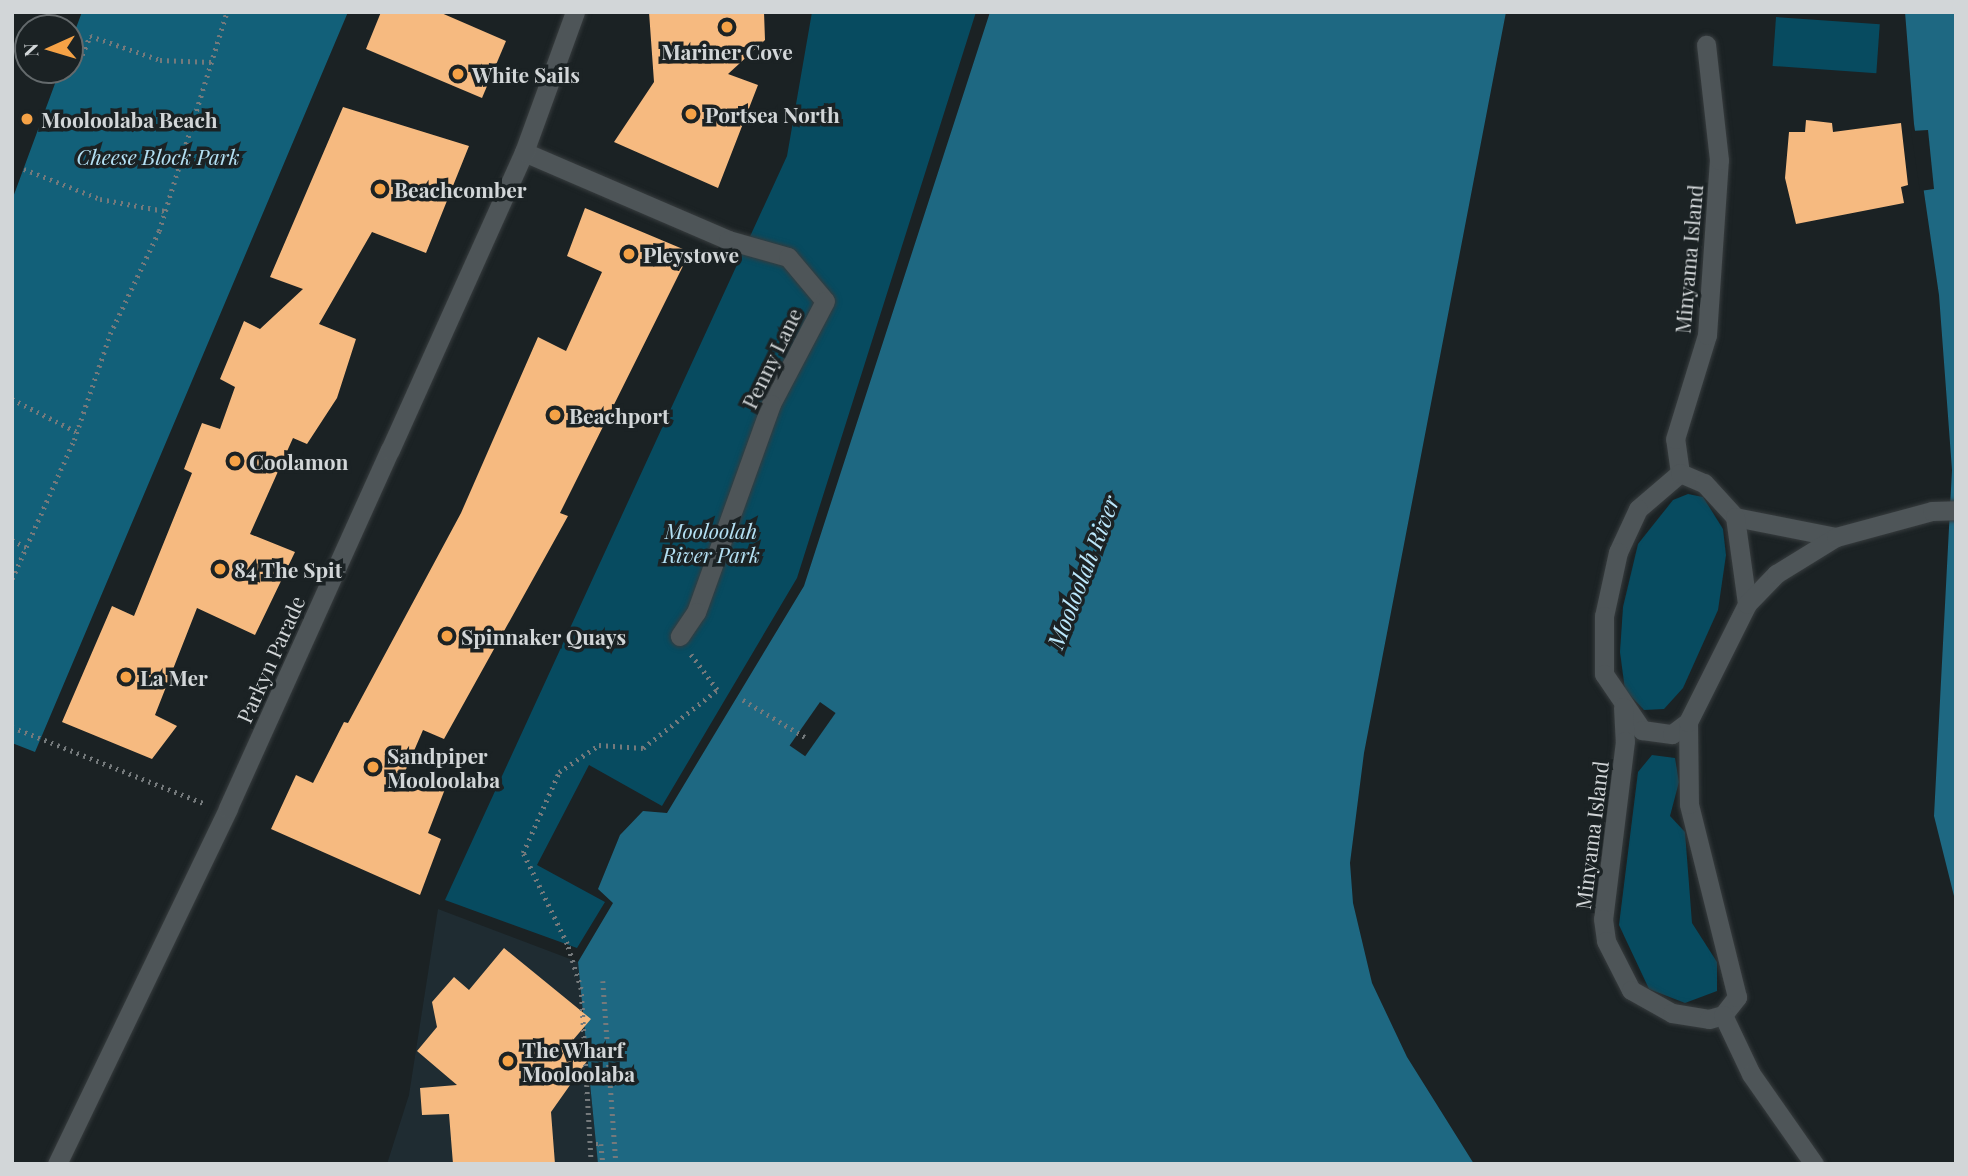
<!DOCTYPE html>
<html>
<head>
<meta charset="utf-8">
<style>
  body { margin:0 }
  #map { position:relative; width:1968px; height:1176px; overflow:hidden; background:#1b2224; font-family:"Playfair Display",serif }
  div>[style] { position:absolute }
  .built>* { inset:0; background:#1f2c32 }
  .green>* { inset:0; background:#074b60; transform-origin:0 0 }
  .forest>* { inset:0; background:#126079 }
  .water>* { inset:0; background:#1e6882 }
  .pier>* { inset:0; background:#1b2224; transform-origin:0 0 }
  .building>* { inset:0; background:#f6ba80 }
  .path>* { height:4.5px; margin-top:-2.25px; transform-origin:0; background:repeating-linear-gradient(90deg,#757a7c 0 2px,transparent 0 7px) }
  .roads { filter:drop-shadow(0 0 2px #373c3e) drop-shadow(0 0 2px #373c3e) }
  .minor>* { height:19px; margin:-9.5px; padding:0 9.5px; transform-origin:9.5px; border-radius:9.5px; background:#4e5558 }
  .tertiary>* { height:19px; margin:-9.5px; padding:0 9.5px; transform-origin:9.5px; border-radius:9.5px; background:#4e5558 }
  .dots>* { width:19px; height:19px; translate:-50% -50%; box-sizing:border-box; border:4px solid #1b2224; border-radius:50% }
  span { translate:-50% -50%; white-space:nowrap; text-align:center; line-height:1.15; -webkit-text-stroke:7px #1b2224; paint-order:stroke }
  .poi-label { font-size:21px; color:#d2d6d8; font-weight:700 }
  .left { translate:0 -50%; text-align:left }
  .park-label { font-size:21px; color:#b4e0f3; font-style:italic }
  .street-label { font-size:21px; color:#d2d6d8 }
  .water-label { font-size:23px; color:#bce8fc; font-style:italic }
  .frame { position:absolute; inset:0; border:14px solid #d2d6d8; pointer-events:none }
  .north { position:absolute; left:14px; top:14px; width:70px; height:70px; box-sizing:border-box; background:#1b2224; border:2px solid #646a6c; border-radius:50%; rotate:266deg; font-size:19px; font-weight:700; line-height:28px; text-align:center; color:#d2d6d8 }
  .north::after { content:''; display:block; margin:auto; width:24px; height:32px; background:#f5a246; clip-path:polygon(50% 0,100% 100%,50% 72%,0 100%) }
</style>
</head>
<body>
<div id="map">
  <div class="built">
    <i style="clip-path:polygon(438px 909px,578px 962px,598px 1164px,387px 1164px,409px 1095px)"></i>
  </div>
  <div class="green">
    <i style="clip-path:polygon(812px 12px,976px 12px,797px 578px,662px 806px,589px 765px,537px 865px,605px 902px,577px 948px,445px 900px,787px 156px)"></i>
    <i style="left:1776px;top:17px;width:104px;height:49px;rotate:4deg"></i>
    <i style="clip-path:polygon(1688px 494px,1703px 497px,1723px 529px,1726px 555px,1718px 610px,1683px 688px,1664px 709px,1644px 710px,1625px 690px,1620px 652px,1623px 607px,1638px 544px,1673px 500px)"></i>
    <i style="clip-path:polygon(1652px 755px,1675px 758px,1679px 782px,1670px 816px,1685px 832px,1692px 923px,1717px 962px,1717px 991px,1685px 1003px,1649px 989px,1619px 925px,1638px 772px)"></i>
  </div>
  <div class="forest">
    <i style="clip-path:polygon(82px 12px,348px 12px,35px 752px,12px 743px,12px 200px,60px 70px,70px 70px,70px 44px)"></i>
  </div>
  <div class="water">
    <i style="clip-path:polygon(990px 12px,1506px 12px,1364px 753px,1350px 863px,1353px 903px,1372px 983px,1407px 1057px,1474px 1164px,598px 1164px,578px 962px,613px 903px,598px 889px,620px 835px,643px 811px,667px 813px,804px 586px)"></i>
    <i style="clip-path:polygon(1905px 12px,1956px 12px,1956px 904px,1934px 816px,1952px 470px,1939px 295px,1914px 124px)"></i>
  </div>
  <div class="pier">
    <i style="clip-path:polygon(1928px 130px,1934px 189px,1920px 191px,1911px 131px)"></i>
    <i style="left:820px;top:702px;width:19px;height:53px;rotate:35deg"></i>
  </div>
  <div class="building">
    <i style="clip-path:polygon(381px 12px,439px 12px,506px 41px,482px 98px,366px 49px)"></i>
    <i style="clip-path:polygon(649px 12px,764px 12px,765px 40px,728px 74px,758px 85px,718px 188px,614px 142px,654px 82px)"></i>
    <i style="clip-path:polygon(343px 107px,469px 146px,426px 253px,372px 232px,319px 324px,356px 339px,337px 398px,307px 444px,293px 438px,250px 534px,295px 552px,255px 635px,197px 608px,155px 715px,177px 726px,152px 759px,62px 722px,112px 606px,134px 616px,192px 473px,184px 469px,202px 423px,220px 429px,235px 387px,220px 379px,244px 321px,260px 329px,303px 289px,270px 277px)"></i>
    <i style="clip-path:polygon(1806px 120px,1832px 123px,1833px 132px,1901px 123px,1908px 185px,1901px 187px,1904px 203px,1796px 224px,1785px 178px,1789px 132px,1805px 132px)"></i>
    <i style="clip-path:polygon(585px 208px,690px 252px,560px 513px,568px 516px,444px 739px,423px 730px,404px 774px,445px 789px,428px 833px,441px 839px,420px 895px,271px 829px,296px 775px,313px 783px,344px 722px,348px 723px,461px 513px,538px 337px,566px 351px,602px 272px,567px 256px)"></i>
    <i style="clip-path:polygon(504px 948px,591px 1019px,573px 1040px,592px 1054px,551px 1112px,555px 1164px,453px 1164px,449px 1114px,422px 1115px,420px 1088px,457px 1085px,417px 1051px,437px 1027px,432px 1002px,454px 977px,469px 990px)"></i>
  </div>
  <div class="path">
    <i style="left:70px;top:52px;width:12px;rotate:14deg"></i>
    <i style="left:82px;top:55px;width:21px;rotate:-67deg"></i>
    <i style="left:90px;top:36px;width:74px;rotate:18.9deg"></i>
    <i style="left:160px;top:60px;width:51px;rotate:2.2deg"></i>
    <i style="left:24px;top:169px;width:82px;rotate:21.5deg"></i>
    <i style="left:100px;top:199px;width:66px;rotate:10.5deg"></i>
    <i style="left:12px;top:399px;width:73px;rotate:26.9deg"></i>
    <i style="left:12px;top:540px;width:18px;rotate:27deg"></i>
    <i style="left:12px;top:579px;width:152px;rotate:-66deg"></i>
    <i style="left:74px;top:440px;width:112px;rotate:-71.2deg"></i>
    <i style="left:110px;top:334px;width:114px;rotate:-64.6deg"></i>
    <i style="left:159px;top:231px;width:229px;rotate:-72.8deg"></i>
    <i style="left:743px;top:700px;width:72px;rotate:30.8deg"></i>
    <i style="left:12px;top:727px;width:206px;rotate:21.7deg"></i>
    <i style="left:603px;top:981px;width:183px;rotate:85.9deg"></i>
    <i style="left:596px;top:1144px;width:5px"></i>
    <i style="left:601px;top:1144px;width:20px;rotate:84deg"></i>
    <i style="left:591px;top:1164px;width:175px;rotate:-93.3deg"></i>
    <i style="left:581px;top:989px;width:47px;rotate:-107.3deg"></i>
    <i style="left:567px;top:944px;width:101px;rotate:-115.8deg"></i>
    <i style="left:523px;top:853px;width:89px;rotate:-66deg"></i>
    <i style="left:559px;top:772px;width:48px;rotate:-34deg"></i>
    <i style="left:599px;top:745px;width:44px;rotate:3.9deg"></i>
    <i style="left:643px;top:748px;width:94px;rotate:-38.1deg"></i>
    <i style="left:717px;top:690px;width:44px;rotate:-126.6deg"></i>
  </div>
  <div class="roads">
    <div class="minor">
      <i style="left:524px;top:152px;width:222px;rotate:23.3deg"></i>
      <i style="left:728px;top:240px;width:62px;rotate:15.8deg"></i>
      <i style="left:788px;top:257px;width:57px;rotate:49.9deg"></i>
      <i style="left:825px;top:301px;width:116px;rotate:117.7deg"></i>
      <i style="left:771px;top:404px;width:221px;rotate:109.8deg"></i>
      <i style="left:696px;top:612px;width:29px;rotate:124deg"></i>
      <i style="left:1680px;top:473px;width:34px;rotate:-98deg"></i>
      <i style="left:1675px;top:439px;width:109px;rotate:-72.9deg"></i>
      <i style="left:1707px;top:335px;width:175px;rotate:-86.1deg"></i>
      <i style="left:1719px;top:160px;width:116px;rotate:-96.4deg"></i>
      <i style="left:1680px;top:473px;width:55px;rotate:139.4deg"></i>
      <i style="left:1638px;top:509px;width:47px;rotate:114.9deg"></i>
      <i style="left:1618px;top:552px;width:66px;rotate:102.3deg"></i>
      <i style="left:1604px;top:616px;width:58px;rotate:90deg"></i>
      <i style="left:1604px;top:674px;width:68px;rotate:55.8deg"></i>
      <i style="left:1642px;top:730px;width:30px;rotate:8deg"></i>
      <i style="left:1672px;top:734px;width:20px;rotate:-37deg"></i>
      <i style="left:1680px;top:473px;width:26px;rotate:23deg"></i>
      <i style="left:1704px;top:483px;width:46px;rotate:47.6deg"></i>
      <i style="left:1735px;top:517px;width:103px;rotate:11.2deg"></i>
      <i style="left:1735px;top:517px;width:88px;rotate:82.1deg"></i>
      <i style="left:1623px;top:707px;width:34px;rotate:87deg"></i>
      <i style="left:1625px;top:741px;width:179px;rotate:97deg"></i>
      <i style="left:1603px;top:919px;width:22px;rotate:82deg"></i>
      <i style="left:1606px;top:941px;width:55px;rotate:63deg"></i>
      <i style="left:1631px;top:990px;width:47px;rotate:29.3deg"></i>
      <i style="left:1672px;top:1013px;width:37px;rotate:9deg"></i>
      <i style="left:1709px;top:1019px;width:15px;rotate:-16deg"></i>
      <i style="left:1723px;top:1015px;width:23px;rotate:-52deg"></i>
      <i style="left:1737px;top:997px;width:199px;rotate:-104deg"></i>
      <i style="left:1689px;top:804px;width:82px;rotate:-90.7deg"></i>
      <i style="left:1688px;top:722px;width:132px;rotate:-63.4deg"></i>
      <i style="left:1747px;top:604px;width:42px;rotate:-46deg"></i>
      <i style="left:1776px;top:574px;width:70px;rotate:-31.7deg"></i>
      <i style="left:1836px;top:537px;width:99px;rotate:-15.2deg"></i>
      <i style="left:1932px;top:511px;width:24px;rotate:-2deg"></i>
      <i style="left:1723px;top:1015px;width:65px;rotate:64.6deg"></i>
      <i style="left:1751px;top:1074px;width:110px;rotate:55deg"></i>
    </div>
    <div class="tertiary">
      <i style="left:57px;top:1164px;width:395px;rotate:-64.3deg"></i>
      <i style="left:228px;top:808px;width:393px;rotate:-65.7deg"></i>
      <i style="left:390px;top:450px;width:327px;rotate:-65.8deg"></i>
      <i style="left:524px;top:152px;width:149px;rotate:-70deg"></i>
    </div>
  </div>
  <div class="dots">
    <i style="left:727px;top:27px;background:#f5a246"></i>
    <i style="left:458px;top:74px;background:#f5a246"></i>
    <i style="left:691px;top:114px;background:#f5a246"></i>
    <i style="left:27px;top:119px;background:#f5a246"></i>
    <i style="left:380px;top:189px;background:#f5a246"></i>
    <i style="left:629px;top:254px;background:#f5a246"></i>
    <i style="left:555px;top:415px;background:#f5a246"></i>
    <i style="left:235px;top:461px;background:#f5a246"></i>
    <i style="left:220px;top:569px;background:#f5a246"></i>
    <i style="left:447px;top:636px;background:#f5a246"></i>
    <i style="left:126px;top:677px;background:#f5a246"></i>
    <i style="left:373px;top:767px;background:#f5a246"></i>
    <i style="left:508px;top:1061px;background:#f5a246"></i>
  </div>
  <div class="poi-label">
    <span style="left:727px;top:51px">Mariner Cove</span>
    <span class="left" style="left:472px;top:74px">White Sails</span>
    <span class="left" style="left:705px;top:114px">Portsea North</span>
    <span class="left" style="left:41px;top:119px">Mooloolaba Beach</span>
    <span class="left" style="left:394px;top:189px">Beachcomber</span>
    <span class="left" style="left:643px;top:254px">Pleystowe</span>
    <span class="left" style="left:569px;top:415px">Beachport</span>
    <span class="left" style="left:249px;top:461px">Coolamon</span>
    <span class="left" style="left:234px;top:569px">84 The Spit</span>
    <span class="left" style="left:461px;top:636px">Spinnaker Quays</span>
    <span class="left" style="left:140px;top:677px">La Mer</span>
    <span class="left" style="left:387px;top:767px">Sandpiper<br>Mooloolaba</span>
    <span class="left" style="left:522px;top:1061px">The Wharf<br>Mooloolaba</span>
  </div>
  <div class="park-label">
    <span style="left:158px;top:156px">Cheese Block Park</span>
    <span style="left:711px;top:542px">Mooloolah<br>River Park</span>
  </div>
  <div class="street-label">
    <span style="left:1688px;top:259px;rotate:-85deg">Minyama Island</span>
    <span style="left:771px;top:358px;rotate:-64deg">Penny Lane</span>
    <span style="left:270px;top:659px;rotate:-66deg">Parkyn Parade</span>
    <span style="left:1591px;top:835px;rotate:-83deg">Minyama Island</span>
  </div>
  <div class="water-label">
    <span style="left:1083px;top:572px;rotate:-69deg">Mooloolah River</span>
  </div>
  <div class="frame"></div>
  <div class="north">N</div>
</div>
</body>
</html>
